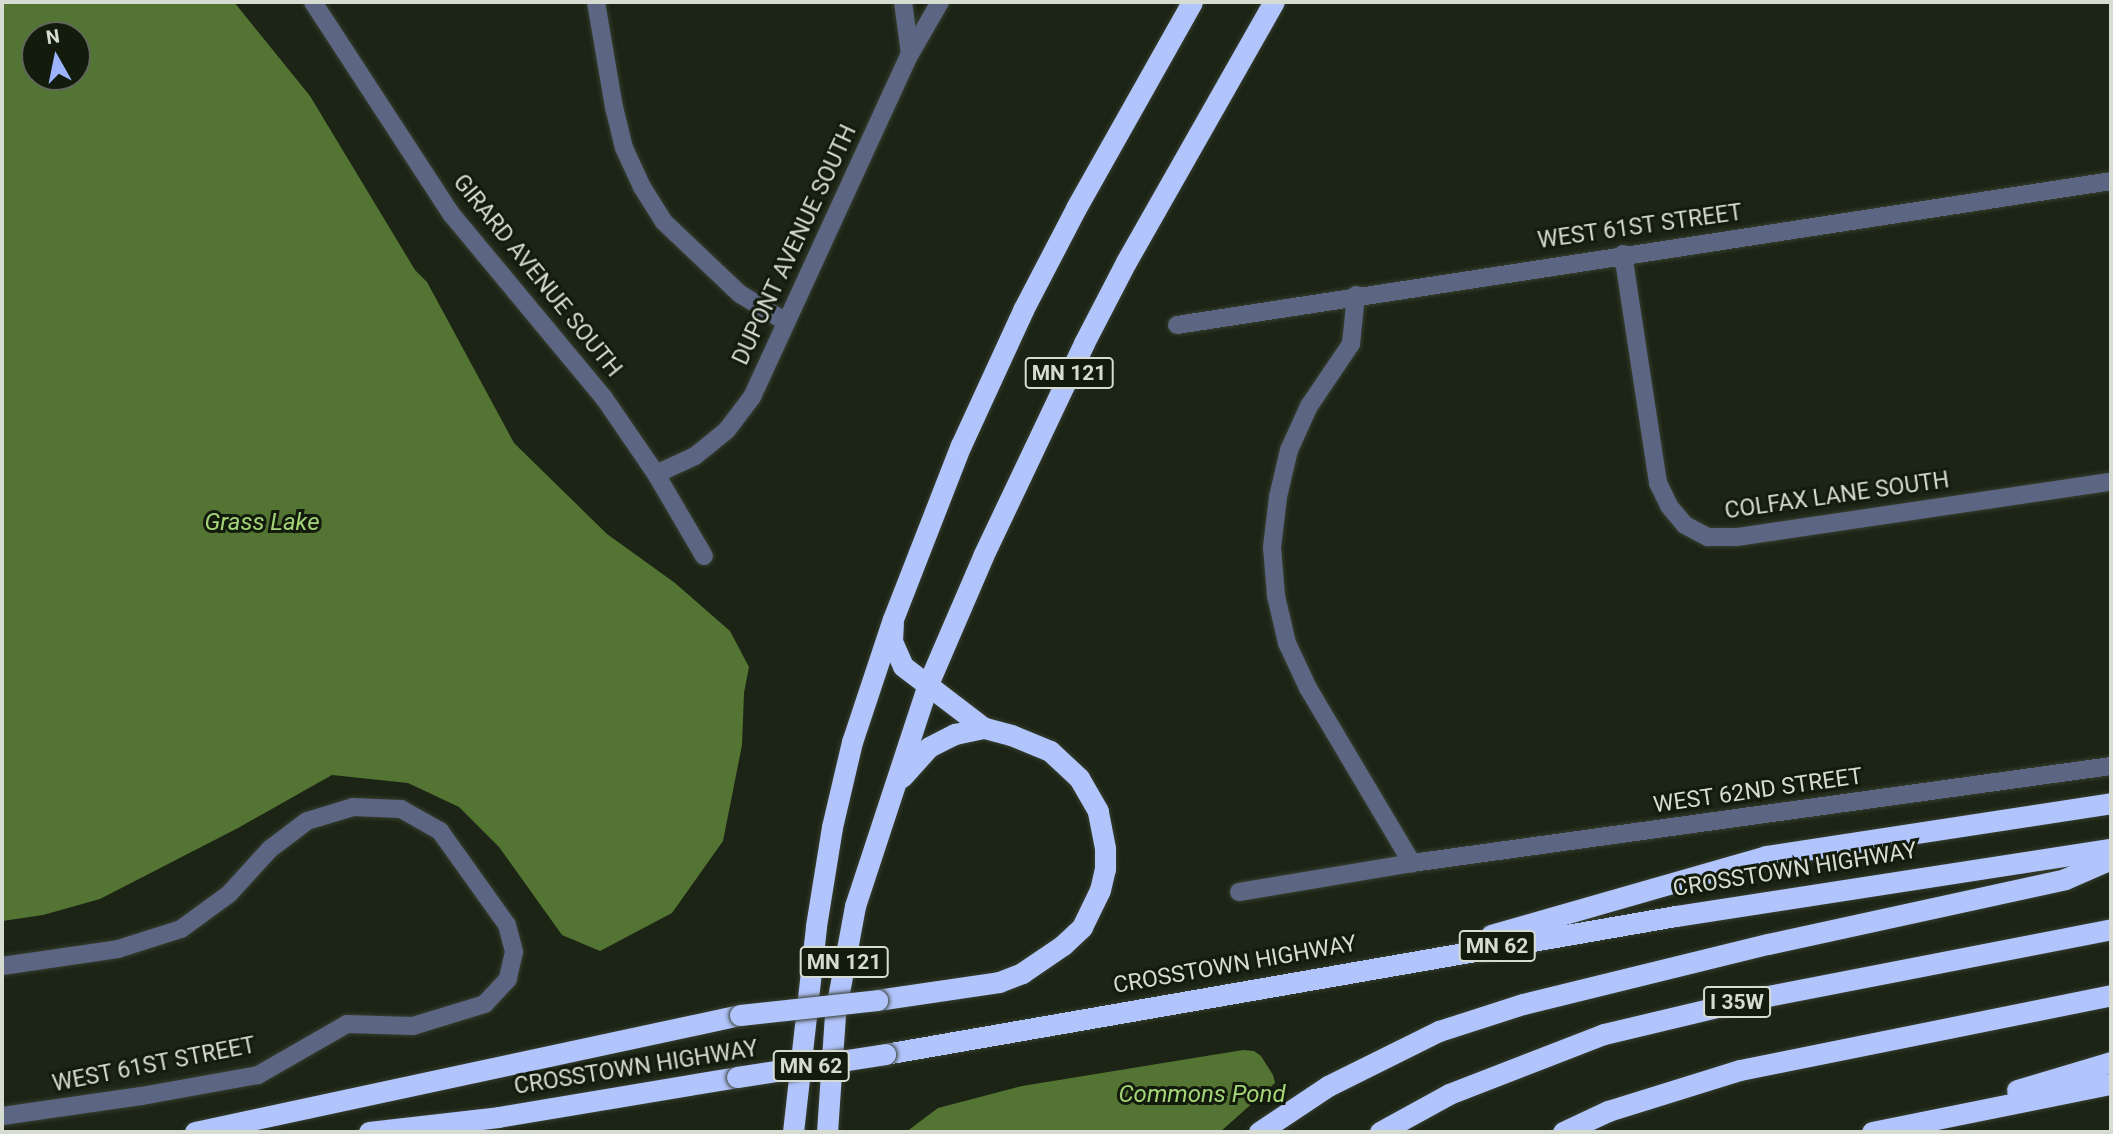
<!DOCTYPE html>
<html>
<head>
<meta charset="utf-8">
<style>
  body { margin:0 }
  #map { position:relative; width:2113px; height:1134px; overflow:hidden; background:#1c2415; font-family:Roboto,sans-serif }
  div>[style] { position:absolute }
  .water>* { inset:0; background:#537432 }
  .roads { filter:drop-shadow(0 0 2px #363e2f) drop-shadow(0 0 2px #363e2f) }
  .minor>* { height:18px; margin:-9px; padding:0 9px; transform-origin:9px; border-radius:9px; background:#5c6581 }
  .highway>* { height:21px; margin:-10.5px; padding:0 10.5px; transform-origin:10.5px; border-radius:10.5px; background:#b2c4fc }
  .bridges { filter:drop-shadow(0 0 2px #363e2f) drop-shadow(0 0 2px #363e2f) }
  .highway-bridge>* { height:21px; margin:-10.5px; padding:0 10.5px; transform-origin:10.5px; border-radius:10.5px; background:#b2c4fc }
  span { translate:-50% -50%; white-space:nowrap; text-align:center; line-height:1.15; -webkit-text-stroke:6px #131b0c; paint-order:stroke }
  .shield-label span { padding:2px 5px; background:#131b0c; border:2px solid; border-radius:5px; -webkit-text-stroke-width:0 }
  .shield-label { font-size:21px; color:#d7dcd2; font-weight:700 }
  .street-label { font-size:23px; color:#d7dcd2 }
  .water-label { font-size:24px; color:#a4d578; font-style:italic }
  .frame { position:absolute; inset:0; border:4px solid #d7dcd2; pointer-events:none }
  .north { position:absolute; left:21px; top:21px; width:70px; height:70px; box-sizing:border-box; background:#131b0c; border:2px solid #61685b; border-radius:50%; rotate:351deg; font-size:19px; font-weight:700; line-height:28px; text-align:center; color:#d7dcd2 }
  .north::after { content:''; display:block; margin:auto; width:24px; height:32px; background:#9db4fd; clip-path:polygon(50% 0,100% 100%,50% 72%,0 100%) }
</style>
</head>
<body>
<div id="map">
  <div class="water">
    <i style="clip-path:polygon(evenodd,2px 2px,234px 2px,310px 96px,415px 270px,427px 282px,514px 443px,607px 534px,675px 583px,730px 631px,749px 667px,744px 693px,742px 745px,723px 841px,672px 913px,600px 951px,562px 935px,499px 847px,459px 807px,408px 783px,332px 775px,238px 828px,100px 899px,43px 915px,2px 921px,2px 2px,35px 35px,77px 35px,77px 77px,35px 77px,35px 35px)"></i>
    <i style="clip-path:polygon(1243px 1050px,1254px 1051px,1261px 1056px,1273px 1075px,1275px 1083px,1220px 1132px,906px 1132px,938px 1108px,1022px 1086px)"></i>
  </div>
  <div class="roads">
    <div class="minor">
      <i style="left:313px;top:2px;width:254px;rotate:56.9deg"></i>
      <i style="left:452px;top:215px;width:238px;rotate:50.3deg"></i>
      <i style="left:604px;top:398px;width:92px;rotate:55.6deg"></i>
      <i style="left:656px;top:474px;width:95px;rotate:59.7deg"></i>
      <i style="left:596px;top:2px;width:107px;rotate:80.3deg"></i>
      <i style="left:614px;top:107px;width:42px;rotate:76.3deg"></i>
      <i style="left:624px;top:148px;width:43px;rotate:65.2deg"></i>
      <i style="left:642px;top:187px;width:41px;rotate:57.8deg"></i>
      <i style="left:664px;top:222px;width:105px;rotate:43.5deg"></i>
      <i style="left:740px;top:294px;width:54px;rotate:31.3deg"></i>
      <i style="left:903px;top:2px;width:52px;rotate:82.3deg"></i>
      <i style="left:1623px;top:254px;width:232px;rotate:81.3deg"></i>
      <i style="left:1658px;top:483px;width:25px;rotate:64deg"></i>
      <i style="left:1669px;top:506px;width:25px;rotate:50deg"></i>
      <i style="left:1685px;top:525px;width:26px;rotate:28deg"></i>
      <i style="left:1708px;top:537px;width:29px"></i>
      <i style="left:1737px;top:537px;width:378px;rotate:-8.4deg"></i>
      <i style="left:1356px;top:295px;width:49px;rotate:95.8deg"></i>
      <i style="left:1351px;top:344px;width:75px;rotate:124.1deg"></i>
      <i style="left:1309px;top:406px;width:48px;rotate:114.4deg"></i>
      <i style="left:1289px;top:450px;width:48px;rotate:103.2deg"></i>
      <i style="left:1278px;top:497px;width:50px;rotate:96.8deg"></i>
      <i style="left:1272px;top:547px;width:49px;rotate:85.3deg"></i>
      <i style="left:1276px;top:596px;width:48px;rotate:76.8deg"></i>
      <i style="left:1287px;top:643px;width:50px;rotate:65deg"></i>
      <i style="left:1308px;top:688px;width:204px;rotate:59.3deg"></i>
      <i style="left:1177px;top:325px;width:945px;rotate:-8.76deg"></i>
      <i style="left:656px;top:474px;width:43px;rotate:-24.8deg"></i>
      <i style="left:695px;top:456px;width:41px;rotate:-39.1deg"></i>
      <i style="left:727px;top:430px;width:41px;rotate:-52.9deg"></i>
      <i style="left:752px;top:397px;width:378px;rotate:-65.3deg"></i>
      <i style="left:910px;top:54px;width:60px;rotate:-60deg"></i>
      <i style="left:1239px;top:892px;width:175px;rotate:-9.5deg"></i>
      <i style="left:1412px;top:863px;width:706px;rotate:-7.9deg"></i>
      <i style="left:2px;top:966px;width:117px;rotate:-8.3deg"></i>
      <i style="left:118px;top:949px;width:66px;rotate:-17.6deg"></i>
      <i style="left:181px;top:929px;width:59px;rotate:-36.1deg"></i>
      <i style="left:229px;top:894px;width:61px;rotate:-47.7deg"></i>
      <i style="left:270px;top:849px;width:46px;rotate:-37.1deg"></i>
      <i style="left:307px;top:821px;width:48px;rotate:-16.9deg"></i>
      <i style="left:353px;top:807px;width:48px;rotate:2.4deg"></i>
      <i style="left:401px;top:809px;width:45px;rotate:29.4deg"></i>
      <i style="left:440px;top:831px;width:115px;rotate:54.5deg"></i>
      <i style="left:507px;top:925px;width:28px;rotate:75deg"></i>
      <i style="left:514px;top:952px;width:28px;rotate:103deg"></i>
      <i style="left:508px;top:979px;width:34px;rotate:133deg"></i>
      <i style="left:485px;top:1004px;width:75px;rotate:163deg"></i>
      <i style="left:413px;top:1026px;width:66px;rotate:-178.3deg"></i>
      <i style="left:347px;top:1024px;width:103px;rotate:150.2deg"></i>
      <i style="left:258px;top:1075px;width:119px;rotate:169.8deg"></i>
      <i style="left:141px;top:1096px;width:140px;rotate:171.8deg"></i>
    </div>
    <div class="highway">
      <i style="left:902px;top:777px;width:40px;rotate:-48deg"></i>
      <i style="left:929px;top:747px;width:29px;rotate:-27deg"></i>
      <i style="left:955px;top:734px;width:30px;rotate:-12deg"></i>
      <i style="left:1491px;top:935px;width:286px;rotate:-16deg"></i>
      <i style="left:1766px;top:856px;width:349px;rotate:-8.7deg"></i>
      <i style="left:877px;top:1000px;width:123px;rotate:-8.4deg"></i>
      <i style="left:999px;top:982px;width:25px;rotate:-21deg"></i>
      <i style="left:1022px;top:973px;width:50px;rotate:-34.3deg"></i>
      <i style="left:1063px;top:945px;width:26px;rotate:-43deg"></i>
      <i style="left:1082px;top:927px;width:41px;rotate:-64.1deg"></i>
      <i style="left:1100px;top:890px;width:22px;rotate:-77deg"></i>
      <i style="left:1105px;top:869px;width:21px;rotate:-90deg"></i>
      <i style="left:1105px;top:848px;width:38px;rotate:-101deg"></i>
      <i style="left:1098px;top:811px;width:38px;rotate:-120deg"></i>
      <i style="left:1079px;top:778px;width:40px;rotate:-137deg"></i>
      <i style="left:1050px;top:751px;width:42px;rotate:-157.7deg"></i>
      <i style="left:1011px;top:735px;width:28px;rotate:-165deg"></i>
      <i style="left:984px;top:728px;width:102px;rotate:-142.6deg"></i>
      <i style="left:903px;top:666px;width:27px;rotate:-114deg"></i>
      <i style="left:892px;top:641px;width:17px;rotate:-87deg"></i>
      <i style="left:885px;top:1054px;width:803px;rotate:-9.9deg"></i>
      <i style="left:1676px;top:916px;width:440px;rotate:-8.8deg"></i>
      <i style="left:2017px;top:1090px;width:98px;rotate:-16.6deg"></i>
      <i style="left:195px;top:1132px;width:557px;rotate:-12.12deg"></i>
      <i style="left:369px;top:1132px;width:130px;rotate:-6.6deg"></i>
      <i style="left:498px;top:1117px;width:242px;rotate:-9.5deg"></i>
      <i style="left:793px;top:1132px;width:207px;rotate:-83.6deg"></i>
      <i style="left:816px;top:926px;width:100px;rotate:-80.8deg"></i>
      <i style="left:832px;top:827px;width:87px;rotate:-76.8deg"></i>
      <i style="left:852px;top:742px;width:130px;rotate:-71.6deg"></i>
      <i style="left:893px;top:619px;width:187px;rotate:-68.7deg"></i>
      <i style="left:961px;top:445px;width:149px;rotate:-65.3deg"></i>
      <i style="left:1023px;top:310px;width:115px;rotate:-62.5deg"></i>
      <i style="left:1076px;top:208px;width:236px;rotate:-60.6deg"></i>
      <i style="left:827px;top:1132px;width:118px;rotate:-86.1deg"></i>
      <i style="left:835px;top:1014px;width:110px;rotate:-79.5deg"></i>
      <i style="left:855px;top:906px;width:234px;rotate:-71.8deg"></i>
      <i style="left:928px;top:684px;width:139px;rotate:-66.7deg"></i>
      <i style="left:983px;top:556px;width:236px;rotate:-64.6deg"></i>
      <i style="left:1084px;top:343px;width:91px;rotate:-62.6deg"></i>
      <i style="left:1126px;top:262px;width:299px;rotate:-60.4deg"></i>
      <i style="left:1259px;top:1132px;width:83px;rotate:-33.7deg"></i>
      <i style="left:1328px;top:1086px;width:124px;rotate:-26.4deg"></i>
      <i style="left:1439px;top:1031px;width:88px;rotate:-17.8deg"></i>
      <i style="left:1523px;top:1004px;width:252px;rotate:-13.8deg"></i>
      <i style="left:1768px;top:944px;width:304px;rotate:-12.3deg"></i>
      <i style="left:2065px;top:879px;width:50px;rotate:-23.5deg"></i>
      <i style="left:1380px;top:1132px;width:79px;rotate:-28.8deg"></i>
      <i style="left:1449px;top:1094px;width:166px;rotate:-21.2deg"></i>
      <i style="left:1604px;top:1034px;width:142px;rotate:-13.4deg"></i>
      <i style="left:1742px;top:1001px;width:376px;rotate:-11deg"></i>
      <i style="left:1563px;top:1132px;width:50px;rotate:-25deg"></i>
      <i style="left:1608px;top:1111px;width:138px;rotate:-17.3deg"></i>
      <i style="left:1740px;top:1070px;width:379px;rotate:-11.4deg"></i>
      <i style="left:1872px;top:1132px;width:244px;rotate:-11.4deg"></i>
    </div>
  </div>
  <div class="bridges">
    <div class="highway-bridge">
      <i style="left:740px;top:1015px;width:138px;rotate:-6.2deg"></i>
      <i style="left:737px;top:1077px;width:150px;rotate:-8.8deg"></i>
    </div>
  </div>
  <div class="shield-label">
    <span style="left:1069px;top:373px">MN 121</span>
    <span style="left:1497px;top:946px">MN 62</span>
    <span style="left:844px;top:962px">MN 121</span>
    <span style="left:1737px;top:1002px">I 35W</span>
    <span style="left:811px;top:1066px">MN 62</span>
  </div>
  <div class="street-label">
    <span style="left:1640px;top:227px;rotate:-8deg">WEST 61ST STREET</span>
    <span style="left:795px;top:245px;rotate:-65deg">DUPONT AVENUE SOUTH</span>
    <span style="left:537px;top:276px;rotate:51deg">GIRARD AVENUE SOUTH</span>
    <span style="left:1837px;top:496px;rotate:-8deg">COLFAX LANE SOUTH</span>
    <span style="left:1758px;top:791px;rotate:-8deg">WEST 62ND STREET</span>
    <span style="left:1795px;top:870px;rotate:-9deg">CROSSTOWN HIGHWAY</span>
    <span style="left:1235px;top:965px;rotate:-10deg">CROSSTOWN HIGHWAY</span>
    <span style="left:154px;top:1065px;rotate:-11deg">WEST 61ST STREET</span>
    <span style="left:636px;top:1068px;rotate:-9deg">CROSSTOWN HIGHWAY</span>
  </div>
  <div class="water-label">
    <span style="left:262px;top:523px">Grass Lake</span>
    <span style="left:1202px;top:1095px">Commons Pond</span>
  </div>
  <div class="frame"></div>
  <div class="north">N</div>
</div>
</body>
</html>
